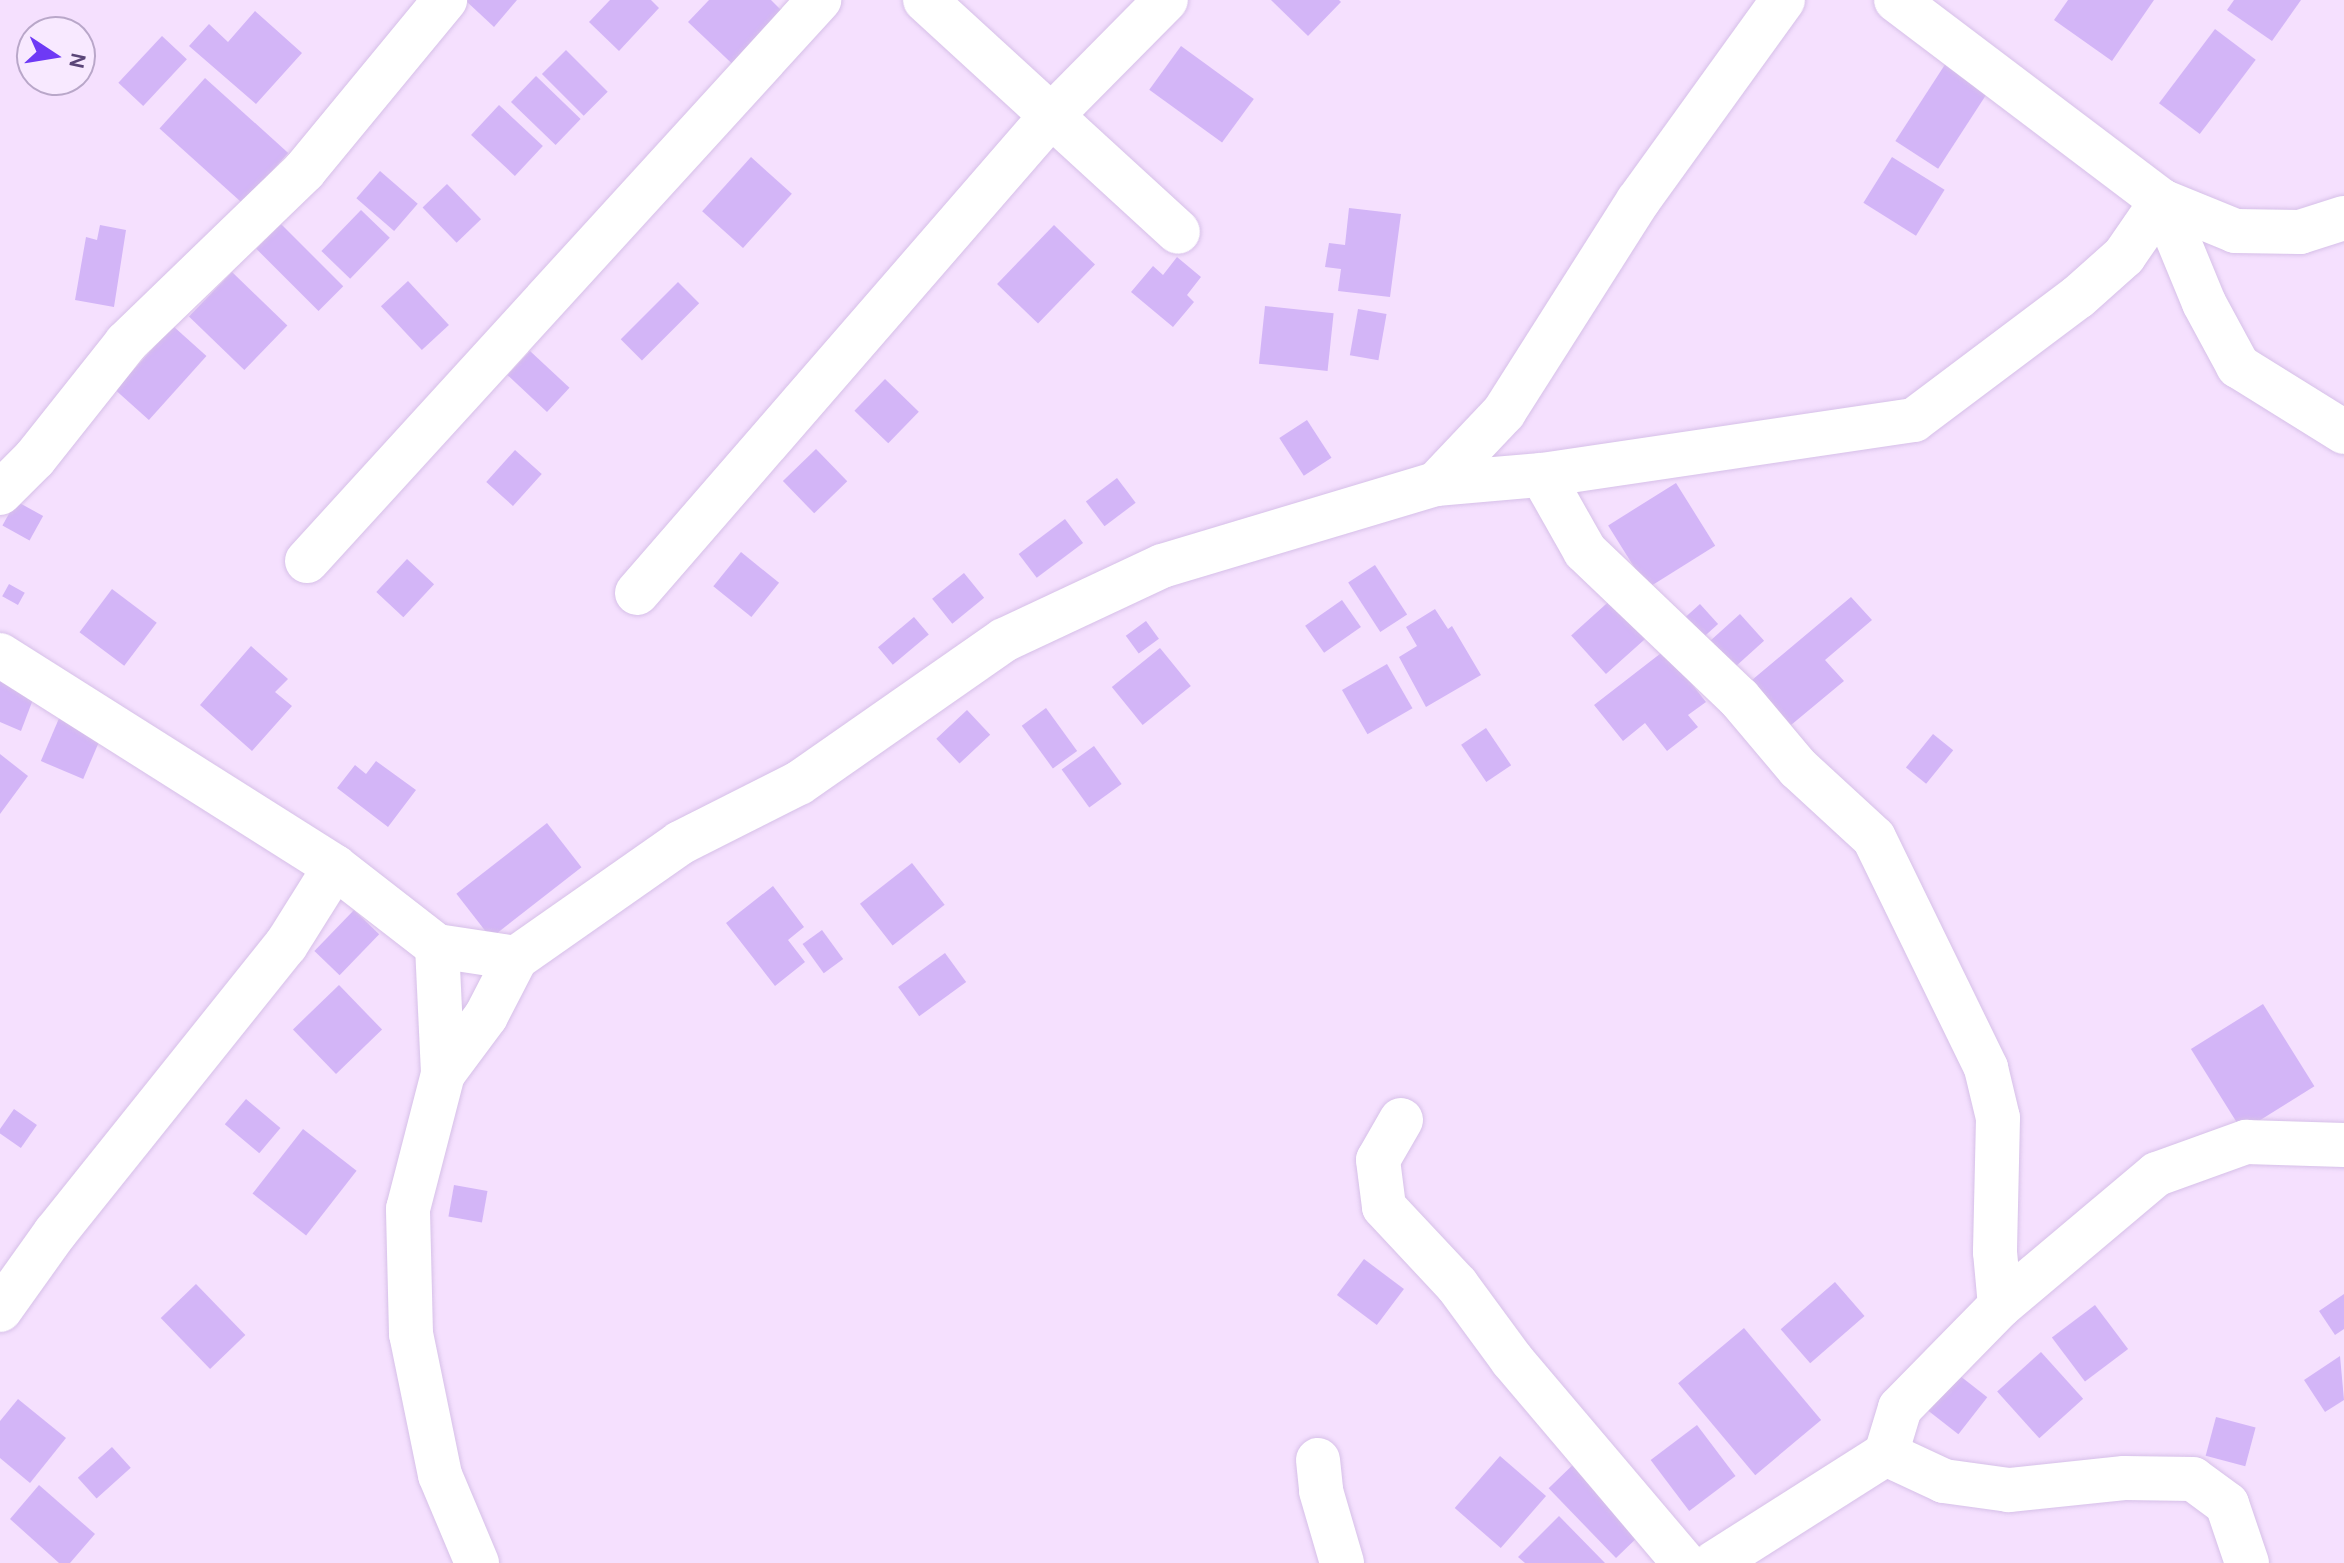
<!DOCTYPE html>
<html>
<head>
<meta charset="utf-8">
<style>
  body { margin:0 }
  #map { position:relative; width:2344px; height:1563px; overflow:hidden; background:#f5e0fe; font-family:Karla,sans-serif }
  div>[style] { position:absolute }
  .building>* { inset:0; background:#d3b5f7; transform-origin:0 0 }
  .roads { filter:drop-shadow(0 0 2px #d6c0e8) drop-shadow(0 0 2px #d6c0e8) }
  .minor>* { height:44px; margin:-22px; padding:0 22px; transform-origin:22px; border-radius:22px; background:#fff }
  span { translate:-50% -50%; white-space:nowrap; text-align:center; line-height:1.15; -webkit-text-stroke:6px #f8e9ff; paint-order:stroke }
  .north { position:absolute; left:16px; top:16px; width:80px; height:80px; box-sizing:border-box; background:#f8e9ff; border:2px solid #b9a7c9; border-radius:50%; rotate:102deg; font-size:22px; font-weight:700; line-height:32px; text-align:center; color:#5a4578 }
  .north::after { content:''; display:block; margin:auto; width:28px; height:36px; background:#6e39f5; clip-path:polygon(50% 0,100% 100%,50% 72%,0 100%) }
</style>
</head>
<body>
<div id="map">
  <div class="building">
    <i style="clip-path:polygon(465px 0,517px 0,494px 27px)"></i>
    <i style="clip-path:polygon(610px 0,651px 0,659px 8px,619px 51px,589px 22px)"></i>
    <i style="clip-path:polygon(709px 0,771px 0,793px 22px,743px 74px,688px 22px)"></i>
    <i style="clip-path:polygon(1271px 0,1339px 0,1341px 2px,1308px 36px)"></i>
    <i style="clip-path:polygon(2068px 0,2154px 0,2112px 61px,2054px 20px)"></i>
    <i style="clip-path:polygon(2234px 0,2301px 0,2272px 41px,2227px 10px)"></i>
    <i style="clip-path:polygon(255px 11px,302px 53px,256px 104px,189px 46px,209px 24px,228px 42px)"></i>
    <i style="left:2215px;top:29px;width:51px;height:93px;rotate:37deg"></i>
    <i style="left:162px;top:36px;width:34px;height:64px;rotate:43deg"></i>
    <i style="left:1181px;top:46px;width:90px;height:54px;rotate:36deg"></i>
    <i style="left:566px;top:50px;width:59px;height:34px;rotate:45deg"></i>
    <i style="left:1946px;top:63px;width:51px;height:93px;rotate:33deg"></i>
    <i style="left:536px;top:76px;width:62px;height:36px;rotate:44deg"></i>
    <i style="left:205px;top:78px;width:112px;height:68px;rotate:42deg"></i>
    <i style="left:499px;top:105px;width:60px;height:41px;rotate:43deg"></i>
    <i style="left:751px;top:157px;width:55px;height:73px;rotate:42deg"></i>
    <i style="left:1892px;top:157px;width:62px;height:54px;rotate:32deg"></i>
    <i style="left:380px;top:171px;width:50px;height:36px;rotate:41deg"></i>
    <i style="left:447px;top:184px;width:49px;height:34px;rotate:46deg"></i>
    <i style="clip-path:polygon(1349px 208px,1401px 214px,1390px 297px,1338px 291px,1341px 269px,1325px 267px,1329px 243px,1345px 245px)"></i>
    <i style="left:361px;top:210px;width:40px;height:57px;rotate:44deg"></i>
    <i style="left:281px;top:224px;width:88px;height:35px;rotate:45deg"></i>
    <i style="clip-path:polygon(100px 225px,126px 230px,114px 307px,75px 300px,86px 237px,97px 240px)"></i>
    <i style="left:1054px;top:225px;width:57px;height:82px;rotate:44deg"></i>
    <i style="clip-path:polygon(1177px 257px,1201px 277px,1187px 295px,1194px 302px,1173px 327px,1131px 292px,1153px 266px,1163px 275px)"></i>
    <i style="left:232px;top:272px;width:77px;height:62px;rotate:44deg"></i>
    <i style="left:408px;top:281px;width:60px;height:37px;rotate:47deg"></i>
    <i style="left:678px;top:282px;width:30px;height:81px;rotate:45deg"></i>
    <i style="left:1265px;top:306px;width:69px;height:58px;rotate:6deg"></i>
    <i style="left:1358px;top:309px;width:29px;height:47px;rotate:10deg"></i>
    <i style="left:173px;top:326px;width:45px;height:86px;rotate:42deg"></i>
    <i style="left:530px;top:351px;width:54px;height:33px;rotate:43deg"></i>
    <i style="left:885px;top:379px;width:47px;height:44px;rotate:44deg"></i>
    <i style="left:1307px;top:420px;width:45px;height:33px;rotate:57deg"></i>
    <i style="left:816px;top:449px;width:45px;height:46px;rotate:46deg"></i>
    <i style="left:515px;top:450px;width:36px;height:43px;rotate:42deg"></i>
    <i style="left:1117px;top:478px;width:31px;height:39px;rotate:53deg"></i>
    <i style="left:1676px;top:483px;width:74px;height:80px;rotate:58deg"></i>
    <i style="left:16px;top:501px;width:31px;height:28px;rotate:29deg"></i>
    <i style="left:1065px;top:519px;width:30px;height:58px;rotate:53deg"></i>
    <i style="left:741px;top:552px;width:49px;height:44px;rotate:39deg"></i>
    <i style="left:407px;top:559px;width:37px;height:45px;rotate:43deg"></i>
    <i style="left:1375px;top:565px;width:59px;height:32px;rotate:57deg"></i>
    <i style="left:964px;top:573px;width:32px;height:41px;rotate:51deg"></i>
    <i style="left:9px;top:584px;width:18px;height:14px;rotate:29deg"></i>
    <i style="left:112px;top:589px;width:56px;height:54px;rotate:37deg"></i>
    <i style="left:1615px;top:596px;width:52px;height:59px;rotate:48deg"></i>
    <i style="clip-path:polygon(1851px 597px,1872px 620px,1825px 660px,1844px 681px,1791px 725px,1752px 680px)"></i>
    <i style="left:1342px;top:600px;width:33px;height:45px;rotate:55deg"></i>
    <i style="left:1700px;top:604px;width:27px;height:25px;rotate:48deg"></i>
    <i style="clip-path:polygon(1435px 609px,1448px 629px,1452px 626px,1481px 675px,1426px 707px,1399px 657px,1417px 646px,1406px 627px)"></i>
    <i style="left:1740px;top:614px;width:36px;height:50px;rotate:48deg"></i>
    <i style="left:914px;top:617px;width:23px;height:47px;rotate:50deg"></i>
    <i style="left:1146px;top:621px;width:22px;height:25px;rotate:54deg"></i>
    <i style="clip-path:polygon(251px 646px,288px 679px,275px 692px,292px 706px,252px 751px,200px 705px)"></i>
    <i style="left:1160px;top:648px;width:49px;height:62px;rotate:51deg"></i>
    <i style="clip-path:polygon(1665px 650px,1706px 702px,1688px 715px,1698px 727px,1667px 751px,1645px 723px,1623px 741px,1594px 705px)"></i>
    <i style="left:1387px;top:664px;width:51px;height:52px;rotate:60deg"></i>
    <i style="clip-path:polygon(0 666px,40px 681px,21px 731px,0 722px)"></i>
    <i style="left:1046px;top:708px;width:53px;height:30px;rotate:54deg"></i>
    <i style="left:967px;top:710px;width:34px;height:42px;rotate:47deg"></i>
    <i style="left:60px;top:716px;width:46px;height:49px;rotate:23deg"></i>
    <i style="left:1486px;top:728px;width:45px;height:30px;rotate:56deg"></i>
    <i style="left:1933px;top:734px;width:26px;height:43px;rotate:39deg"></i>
    <i style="left:1094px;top:746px;width:47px;height:40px;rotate:54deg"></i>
    <i style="clip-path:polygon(0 754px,28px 776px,0 814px)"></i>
    <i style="clip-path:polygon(376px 761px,416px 790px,388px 827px,337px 788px,355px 765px,366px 774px)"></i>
    <i style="left:547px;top:823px;width:56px;height:115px;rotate:52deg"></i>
    <i style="left:912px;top:863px;width:53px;height:66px;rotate:52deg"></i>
    <i style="clip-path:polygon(773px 886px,804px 927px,788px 940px,805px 962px,775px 986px,726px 923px)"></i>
    <i style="left:354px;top:910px;width:35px;height:57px;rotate:44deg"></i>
    <i style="left:822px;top:930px;width:36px;height:24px;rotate:54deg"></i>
    <i style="left:945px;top:953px;width:36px;height:58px;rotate:54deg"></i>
    <i style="left:339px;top:985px;width:62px;height:64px;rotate:46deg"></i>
    <i style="left:2263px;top:1004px;width:97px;height:85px;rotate:58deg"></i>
    <i style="left:246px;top:1099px;width:45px;height:33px;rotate:40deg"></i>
    <i style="left:14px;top:1109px;width:28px;height:28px;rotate:35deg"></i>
    <i style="left:303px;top:1129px;width:68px;height:82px;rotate:38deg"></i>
    <i style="left:454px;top:1185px;width:34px;height:32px;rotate:10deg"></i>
    <i style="left:1364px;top:1259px;width:50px;height:45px;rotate:37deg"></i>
    <i style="left:1835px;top:1282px;width:45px;height:72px;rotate:49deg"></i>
    <i style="left:196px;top:1284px;width:71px;height:49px;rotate:46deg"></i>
    <i style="clip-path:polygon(2344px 1294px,2344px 1329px,2335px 1335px,2319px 1311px)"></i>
    <i style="left:2095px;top:1305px;width:55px;height:54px;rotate:53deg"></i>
    <i style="left:1744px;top:1328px;width:120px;height:86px;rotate:50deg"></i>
    <i style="left:2041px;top:1352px;width:63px;height:59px;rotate:48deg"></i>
    <i style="clip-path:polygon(2340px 1356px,2344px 1400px,2325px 1412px,2304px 1380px)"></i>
    <i style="left:1955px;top:1372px;width:41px;height:47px;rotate:38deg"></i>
    <i style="clip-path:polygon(18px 1399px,66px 1438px,30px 1483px,0 1458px,0 1421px)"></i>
    <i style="left:2216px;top:1417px;width:41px;height:40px;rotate:15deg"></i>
    <i style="left:1697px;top:1425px;width:64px;height:58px;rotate:53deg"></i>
    <i style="left:112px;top:1447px;width:28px;height:46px;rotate:48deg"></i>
    <i style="left:1500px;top:1456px;width:61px;height:69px;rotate:41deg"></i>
    <i style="left:1581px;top:1457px;width:97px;height:45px;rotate:46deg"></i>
    <i style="clip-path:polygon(39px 1485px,95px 1534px,70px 1563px,59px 1563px,10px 1519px)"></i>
    <i style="clip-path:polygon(1559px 1516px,1605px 1563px,1525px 1563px,1518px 1557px)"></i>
  </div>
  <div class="roads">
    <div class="minor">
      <i style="left:925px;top:0;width:343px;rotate:42.5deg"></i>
      <i style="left:1896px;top:0;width:333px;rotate:37.1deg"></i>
      <i style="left:2162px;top:201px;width:110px;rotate:67.6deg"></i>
      <i style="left:2204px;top:303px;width:72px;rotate:61.6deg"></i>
      <i style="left:2238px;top:366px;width:125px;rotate:31.9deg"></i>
      <i style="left:1542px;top:475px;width:87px;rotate:60.5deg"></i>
      <i style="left:1585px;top:551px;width:213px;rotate:43.7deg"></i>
      <i style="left:1739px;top:698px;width:92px;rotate:49.9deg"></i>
      <i style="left:1798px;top:768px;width:103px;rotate:42.6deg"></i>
      <i style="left:1874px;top:838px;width:256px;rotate:64deg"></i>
      <i style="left:1986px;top:1068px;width:51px;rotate:76.5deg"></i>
      <i style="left:1998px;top:1118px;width:134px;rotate:91.3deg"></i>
      <i style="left:1995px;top:1252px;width:54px;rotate:84.7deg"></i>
      <i style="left:1436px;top:484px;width:99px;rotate:-46.6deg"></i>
      <i style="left:1504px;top:412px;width:250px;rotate:-57.6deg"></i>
      <i style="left:1638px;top:201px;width:248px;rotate:-54.2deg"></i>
      <i style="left:0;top:493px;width:49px;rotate:-45deg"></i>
      <i style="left:35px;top:458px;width:147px;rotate:-51.6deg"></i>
      <i style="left:126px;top:343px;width:248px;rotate:-44deg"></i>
      <i style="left:304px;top:171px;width:222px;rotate:-50.5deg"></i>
      <i style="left:307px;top:561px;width:760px;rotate:-47.61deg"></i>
      <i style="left:637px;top:593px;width:633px;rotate:-49.04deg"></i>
      <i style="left:1052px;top:115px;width:162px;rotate:-45.3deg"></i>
      <i style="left:0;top:655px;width:396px;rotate:32.3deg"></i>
      <i style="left:335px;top:867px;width:129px;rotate:37.8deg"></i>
      <i style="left:437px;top:946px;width:80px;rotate:8.6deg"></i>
      <i style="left:437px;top:946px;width:128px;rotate:87.3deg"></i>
      <i style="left:1401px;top:1120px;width:46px;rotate:119.9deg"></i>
      <i style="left:1378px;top:1160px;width:47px;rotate:82.7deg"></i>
      <i style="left:1384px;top:1207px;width:107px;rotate:46.9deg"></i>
      <i style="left:1457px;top:1285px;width:93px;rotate:53.7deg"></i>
      <i style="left:1512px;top:1360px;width:266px;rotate:49.7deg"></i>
      <i style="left:0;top:1310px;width:95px;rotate:-54.5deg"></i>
      <i style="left:55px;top:1233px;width:369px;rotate:-51.3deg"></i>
      <i style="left:286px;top:945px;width:92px;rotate:-57.9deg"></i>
      <i style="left:1318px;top:1460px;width:31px;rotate:84deg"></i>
      <i style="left:1321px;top:1491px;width:75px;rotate:73.7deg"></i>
      <i style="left:477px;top:1563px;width:95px;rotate:-112.8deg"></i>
      <i style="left:440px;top:1475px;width:144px;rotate:-101.6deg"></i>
      <i style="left:411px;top:1334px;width:125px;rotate:-91.4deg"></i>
      <i style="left:408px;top:1209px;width:139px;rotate:-75.5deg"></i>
      <i style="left:443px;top:1074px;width:72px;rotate:-53.4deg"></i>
      <i style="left:486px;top:1016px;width:65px;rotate:-62.7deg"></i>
      <i style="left:516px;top:958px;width:200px;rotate:-35deg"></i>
      <i style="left:680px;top:843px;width:133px;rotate:-26.8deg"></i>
      <i style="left:799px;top:783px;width:250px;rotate:-34.9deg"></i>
      <i style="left:1004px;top:640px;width:174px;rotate:-25.1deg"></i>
      <i style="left:1162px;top:566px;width:286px;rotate:-16.7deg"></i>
      <i style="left:1436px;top:484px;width:106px;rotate:-4.9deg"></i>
      <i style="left:1542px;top:475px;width:376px;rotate:-8.4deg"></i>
      <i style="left:1914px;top:420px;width:205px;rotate:-36.9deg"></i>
      <i style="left:2078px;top:297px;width:62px;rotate:-41.7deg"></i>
      <i style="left:2124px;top:256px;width:67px;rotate:-55.4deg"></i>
      <i style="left:2162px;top:201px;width:79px;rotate:22.3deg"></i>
      <i style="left:2235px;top:231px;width:65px;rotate:0.9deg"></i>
      <i style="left:2300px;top:232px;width:46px;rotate:-17.7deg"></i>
      <i style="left:1714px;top:1563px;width:204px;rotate:-32.4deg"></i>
      <i style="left:2247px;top:1563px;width:62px;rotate:-108.7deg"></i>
      <i style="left:2227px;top:1504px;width:42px;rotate:-143.7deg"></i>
      <i style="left:2193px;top:1479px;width:69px;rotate:-179.2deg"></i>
      <i style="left:2124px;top:1478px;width:116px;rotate:174deg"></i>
      <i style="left:2009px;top:1490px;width:66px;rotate:-172.1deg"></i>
      <i style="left:1944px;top:1481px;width:64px;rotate:-155deg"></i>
      <i style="left:1886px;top:1454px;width:48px;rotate:-73.1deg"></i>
      <i style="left:1900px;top:1408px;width:143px;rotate:-45.6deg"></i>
      <i style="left:2000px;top:1306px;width:205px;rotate:-40.1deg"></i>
      <i style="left:2157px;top:1174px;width:95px;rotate:-19.8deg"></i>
      <i style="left:2246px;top:1142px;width:98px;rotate:1.8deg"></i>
    </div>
  </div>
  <div class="north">N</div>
</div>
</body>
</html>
